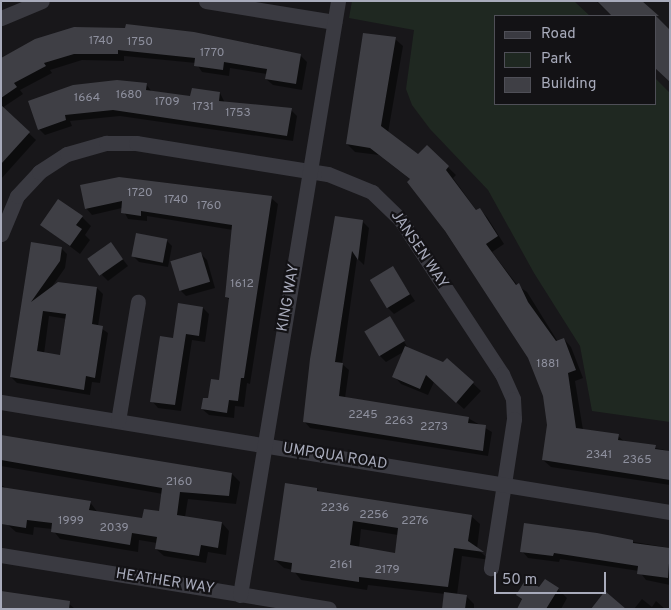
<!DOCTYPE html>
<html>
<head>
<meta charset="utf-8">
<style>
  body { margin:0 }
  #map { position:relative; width:671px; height:610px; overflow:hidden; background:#18171a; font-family:Overpass,sans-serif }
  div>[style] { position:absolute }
  .green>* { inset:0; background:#1f2821 }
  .shadow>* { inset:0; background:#0007 }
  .building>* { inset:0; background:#3f3f45; transform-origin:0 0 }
  .minor>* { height:15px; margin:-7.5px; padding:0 7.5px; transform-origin:7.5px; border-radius:7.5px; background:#3a3a41 }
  span { translate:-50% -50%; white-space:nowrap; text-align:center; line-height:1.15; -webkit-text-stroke:4.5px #131215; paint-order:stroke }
  .number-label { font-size:12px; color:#8e909e }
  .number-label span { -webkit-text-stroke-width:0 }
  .street-label { font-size:15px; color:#a8abbb }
  .frame { position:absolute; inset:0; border:2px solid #a8abbb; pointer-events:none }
  .legend { position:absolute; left:494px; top:15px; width:162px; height:90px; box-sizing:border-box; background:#131215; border:1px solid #4f4f57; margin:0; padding:6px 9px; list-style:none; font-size:15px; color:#a8abbb }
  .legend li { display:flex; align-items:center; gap:10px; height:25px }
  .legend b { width:25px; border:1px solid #4f4f57 }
  .scale { position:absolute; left:494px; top:572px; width:112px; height:22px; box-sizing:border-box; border:2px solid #a8abbb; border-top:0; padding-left:6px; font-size:15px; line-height:18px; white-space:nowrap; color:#a8abbb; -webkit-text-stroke:4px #131215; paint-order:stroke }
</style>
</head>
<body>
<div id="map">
  <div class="green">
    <i style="clip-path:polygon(352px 1px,574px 1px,590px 16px,495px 16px,495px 104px,655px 104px,655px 78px,670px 93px,670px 422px,592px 411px,580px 346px,534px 273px,488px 190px,430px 129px,412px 105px,406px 89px,414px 30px,349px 18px)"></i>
  </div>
  <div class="shadow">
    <i style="clip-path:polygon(596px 1px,638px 1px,654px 16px,612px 16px)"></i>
    <i style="clip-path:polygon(655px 17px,670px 31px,670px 81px,655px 67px)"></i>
    <i style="clip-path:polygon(163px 29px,264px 46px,268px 50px,300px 55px,307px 62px,302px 90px,273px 85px,266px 79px,267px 74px,230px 68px,229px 76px,202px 72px,196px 63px,124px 56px,124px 61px,82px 60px,50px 70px,52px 73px,20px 90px,23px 94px,2px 108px,36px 140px,1px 179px,1px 58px,36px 41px)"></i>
    <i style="clip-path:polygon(395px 39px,403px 46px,388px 133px,419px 156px,427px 147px,456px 175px,453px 178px,477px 211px,480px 210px,487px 217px,504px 244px,492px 252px,518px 286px,527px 292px,558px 342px,564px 339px,571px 347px,583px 378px,575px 381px,583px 430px,618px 436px,625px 442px,670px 451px,670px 485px,551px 467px,543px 460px,548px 425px,544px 396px,529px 358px,411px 180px,379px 155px,355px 152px,347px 144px)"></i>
    <i style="clip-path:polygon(146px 84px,152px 92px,191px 97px,220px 93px,225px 103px,291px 110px,297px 116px,293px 141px,120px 116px,70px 121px,72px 126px,45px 135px,39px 129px,30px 101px)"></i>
    <i style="clip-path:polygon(81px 186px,271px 198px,278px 204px,250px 384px,247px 383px,244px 407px,235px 406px,234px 418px,209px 415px,202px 409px,220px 382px,230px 300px,226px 297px,233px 230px,147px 216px,147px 221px,128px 219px,122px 208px,92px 215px,86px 208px)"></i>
    <i style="clip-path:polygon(82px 217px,91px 226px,85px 235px,90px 240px,80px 254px,42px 225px)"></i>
    <i style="clip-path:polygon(363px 222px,369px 228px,364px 265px,357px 258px,342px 364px,349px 370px,345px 398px,468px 418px,492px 432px,488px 456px,310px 428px,304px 421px,311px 359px)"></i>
    <i style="clip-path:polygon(166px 240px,172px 246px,168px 267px,139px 262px,133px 256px)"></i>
    <i style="clip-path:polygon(evenodd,32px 243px,61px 248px,67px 254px,65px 268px,51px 288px,97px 288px,103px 294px,98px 326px,108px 333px,100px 383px,92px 382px,90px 395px,17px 383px,11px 377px,32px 243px,49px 316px,67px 319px,61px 356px,44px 354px,49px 316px)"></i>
    <i style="clip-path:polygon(111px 244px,128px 266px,108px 281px,102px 275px)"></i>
    <i style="clip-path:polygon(201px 254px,207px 260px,215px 288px,186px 296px,180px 290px)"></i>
    <i style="clip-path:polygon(393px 268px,415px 301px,394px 314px,388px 308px)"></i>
    <i style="clip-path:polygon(203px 308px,209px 314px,205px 342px,192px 340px,181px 411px,158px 408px,152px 401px,174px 339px)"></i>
    <i style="clip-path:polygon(389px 317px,408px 348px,444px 364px,447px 359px,481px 391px,464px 409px,434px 382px,428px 395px,401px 384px,394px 376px,405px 351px,386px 362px,380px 356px)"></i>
    <i style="clip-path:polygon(1px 437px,232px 474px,240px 482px,236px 504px,188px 499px,185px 517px,222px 523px,229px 531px,226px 555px,208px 552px,206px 563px,164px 556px,156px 549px,157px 543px,139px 540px,138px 552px,60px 539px,52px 529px,34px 527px,33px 535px,16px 532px,8px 525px,1px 524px,1px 485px,8px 489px,90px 502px,98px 513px,143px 519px,160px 512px,163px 494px,1px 466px)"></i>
    <i style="clip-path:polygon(evenodd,317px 489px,321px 493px,471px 516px,480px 524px,477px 549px,490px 560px,462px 556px,457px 595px,466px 596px,474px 604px,474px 609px,443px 609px,445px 594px,368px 585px,367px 590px,301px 580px,293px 570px,284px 568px,275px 560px,317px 489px,361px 529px,398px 535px,396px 554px,359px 548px,361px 529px)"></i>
    <i style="clip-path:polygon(526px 524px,670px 548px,670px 585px,646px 580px,639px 571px,560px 559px,559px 562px,528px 558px,522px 551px)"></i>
    <i style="clip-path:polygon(540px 589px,558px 589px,567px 598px,561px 609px,518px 609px,523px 601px,517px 595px)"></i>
    <i style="clip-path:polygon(642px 599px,652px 607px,656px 601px,665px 609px,634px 609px)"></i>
    <i style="clip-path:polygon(68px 603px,75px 609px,1px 609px)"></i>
  </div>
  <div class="building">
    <i style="clip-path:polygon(597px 1px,642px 1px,659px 16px,656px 16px,670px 30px,670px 82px,655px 68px,655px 16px,612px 16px)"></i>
    <i style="clip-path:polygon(126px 24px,194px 32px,301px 54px,296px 84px,265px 79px,267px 69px,224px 62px,223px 70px,194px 66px,195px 58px,118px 50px,118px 54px,74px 54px,44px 63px,46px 66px,14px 83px,17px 87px,1px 98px,1px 58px,35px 39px,74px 27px,125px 28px)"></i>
    <i style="clip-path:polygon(363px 33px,396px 37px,381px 126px,418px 154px,427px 145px,449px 166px,446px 170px,476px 210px,480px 208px,498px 236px,486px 244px,516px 285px,519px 283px,528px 302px,556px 341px,564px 338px,576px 370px,568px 373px,576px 428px,619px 434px,618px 440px,656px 445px,655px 449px,670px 451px,670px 480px,542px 460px,547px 425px,543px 396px,528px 358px,445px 231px,407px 182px,410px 179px,370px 148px,346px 144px)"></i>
    <i style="clip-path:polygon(117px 80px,147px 83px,146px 90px,190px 96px,192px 88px,220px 92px,219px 101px,292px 108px,287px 136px,113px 110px,65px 115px,66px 120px,38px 130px,28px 101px,73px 85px)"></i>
    <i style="clip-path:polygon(1px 105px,30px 132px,1px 164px)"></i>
    <i style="clip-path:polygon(119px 177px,272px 196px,244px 378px,241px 378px,238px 401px,229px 400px,227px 413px,201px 409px,203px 398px,208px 398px,211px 379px,219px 380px,229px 298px,225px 297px,232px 225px,141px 211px,141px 216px,121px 213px,122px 201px,85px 209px,80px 185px)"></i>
    <i style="clip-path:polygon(58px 199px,83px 216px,76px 225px,82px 229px,70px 246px,40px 225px)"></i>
    <i style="clip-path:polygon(335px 216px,363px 220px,358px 260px,352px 251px,335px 362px,343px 363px,339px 396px,469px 417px,468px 423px,486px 425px,483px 451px,303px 422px,310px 359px)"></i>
    <i style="left:136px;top:233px;width:32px;height:24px;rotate:11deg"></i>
    <i style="clip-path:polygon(evenodd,31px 242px,62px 247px,60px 261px,31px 302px,58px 282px,97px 287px,92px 324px,103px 326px,95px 378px,86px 376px,84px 390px,10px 377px,31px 242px,43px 311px,66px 314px,60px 355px,37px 351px,43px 311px)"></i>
    <i style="left:111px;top:242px;width:21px;height:29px;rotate:55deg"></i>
    <i style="left:201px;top:252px;width:31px;height:32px;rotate:73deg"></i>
    <i style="left:393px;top:266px;width:33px;height:27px;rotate:59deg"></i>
    <i style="clip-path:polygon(178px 303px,203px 307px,199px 336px,186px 334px,175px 405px,150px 402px,160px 336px,173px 338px)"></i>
    <i style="left:390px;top:316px;width:29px;height:30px;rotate:59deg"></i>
    <i style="clip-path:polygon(405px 346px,443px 362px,447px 358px,474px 382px,456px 403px,426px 375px,420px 389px,392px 377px)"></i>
    <i style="clip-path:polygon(1px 435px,232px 473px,229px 496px,180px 492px,177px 515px,222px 522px,218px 548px,201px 545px,199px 556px,155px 549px,157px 537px,132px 533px,130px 545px,51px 532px,52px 523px,27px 520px,26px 528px,1px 524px,1px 487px,91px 501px,89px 510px,142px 518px,144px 509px,159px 511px,162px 488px,1px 460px)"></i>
    <i style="clip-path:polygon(evenodd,285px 483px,317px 488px,317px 491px,472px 515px,468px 541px,484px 552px,454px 548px,448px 587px,359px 577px,359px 582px,291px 572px,292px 563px,274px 560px,285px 483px,353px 521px,398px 528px,395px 553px,350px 545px,353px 521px)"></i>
    <i style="clip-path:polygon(524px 523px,597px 533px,633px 540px,633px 543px,670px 548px,668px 578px,637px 574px,638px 566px,554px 553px,553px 556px,520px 552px)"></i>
    <i style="clip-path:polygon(526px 579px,539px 587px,545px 579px,559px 588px,546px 609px,517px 609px,522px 599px,516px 595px)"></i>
    <i style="clip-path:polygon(1px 591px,70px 601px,69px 609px,1px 609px)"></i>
    <i style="clip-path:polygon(605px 591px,626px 609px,591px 609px)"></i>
    <i style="clip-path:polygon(444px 592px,467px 595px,465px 609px,442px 609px)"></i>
  </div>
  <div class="minor">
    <i style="left:206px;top:1px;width:130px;rotate:9.3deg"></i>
    <i style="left:1px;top:18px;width:44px;rotate:-22.5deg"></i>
    <i style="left:1px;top:234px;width:41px;rotate:-67.2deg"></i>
    <i style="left:17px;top:196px;width:33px;rotate:-47deg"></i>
    <i style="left:39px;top:172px;width:33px;rotate:-33deg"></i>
    <i style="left:67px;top:154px;width:41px;rotate:-15.8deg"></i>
    <i style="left:106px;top:143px;width:30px"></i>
    <i style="left:136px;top:143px;width:194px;rotate:9.2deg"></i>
    <i style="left:328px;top:174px;width:48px;rotate:22.2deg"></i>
    <i style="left:372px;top:192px;width:39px;rotate:44deg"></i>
    <i style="left:400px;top:219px;width:186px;rotate:56.7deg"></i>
    <i style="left:502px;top:374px;width:27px;rotate:66deg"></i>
    <i style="left:513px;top:399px;width:20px;rotate:87deg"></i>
    <i style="left:514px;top:419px;width:151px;rotate:98.8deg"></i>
    <i style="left:1px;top:402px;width:678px;rotate:9.34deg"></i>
    <i style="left:118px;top:421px;width:121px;rotate:-80.5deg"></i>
    <i style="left:1px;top:555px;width:332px;rotate:9.3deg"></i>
    <i style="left:240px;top:595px;width:602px;rotate:-80.63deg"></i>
  </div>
  <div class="number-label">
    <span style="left:101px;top:42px">1740</span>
    <span style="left:140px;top:43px">1750</span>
    <span style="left:212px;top:54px">1770</span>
    <span style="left:129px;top:96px">1680</span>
    <span style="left:87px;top:99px">1664</span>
    <span style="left:167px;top:103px">1709</span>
    <span style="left:203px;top:108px">1731</span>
    <span style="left:238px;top:114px">1753</span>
    <span style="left:140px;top:194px">1720</span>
    <span style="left:176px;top:201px">1740</span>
    <span style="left:209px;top:207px">1760</span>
    <span style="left:242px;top:285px">1612</span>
    <span style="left:548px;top:365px">1881</span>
    <span style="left:363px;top:416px">2245</span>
    <span style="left:399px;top:422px">2263</span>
    <span style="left:434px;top:428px">2273</span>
    <span style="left:599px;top:456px">2341</span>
    <span style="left:637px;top:461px">2365</span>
    <span style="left:179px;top:483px">2160</span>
    <span style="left:335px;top:509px">2236</span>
    <span style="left:374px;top:516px">2256</span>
    <span style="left:71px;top:522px">1999</span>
    <span style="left:415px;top:522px">2276</span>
    <span style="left:114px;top:529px">2039</span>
    <span style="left:341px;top:566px">2161</span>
    <span style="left:387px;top:571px">2179</span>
  </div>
  <div class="street-label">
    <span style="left:419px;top:250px;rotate:56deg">JANSEN WAY</span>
    <span style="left:289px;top:298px;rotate:-80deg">KING WAY</span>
    <span style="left:335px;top:457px;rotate:9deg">UMPQUA ROAD</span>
    <span style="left:165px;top:582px;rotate:9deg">HEATHER WAY</span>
  </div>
  <div class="frame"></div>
  <ul class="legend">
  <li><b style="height:6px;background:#3a3a41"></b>Road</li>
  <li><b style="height:14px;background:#1f2821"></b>Park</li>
  <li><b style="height:14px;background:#3f3f45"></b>Building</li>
  </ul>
  <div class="scale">50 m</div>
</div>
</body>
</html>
